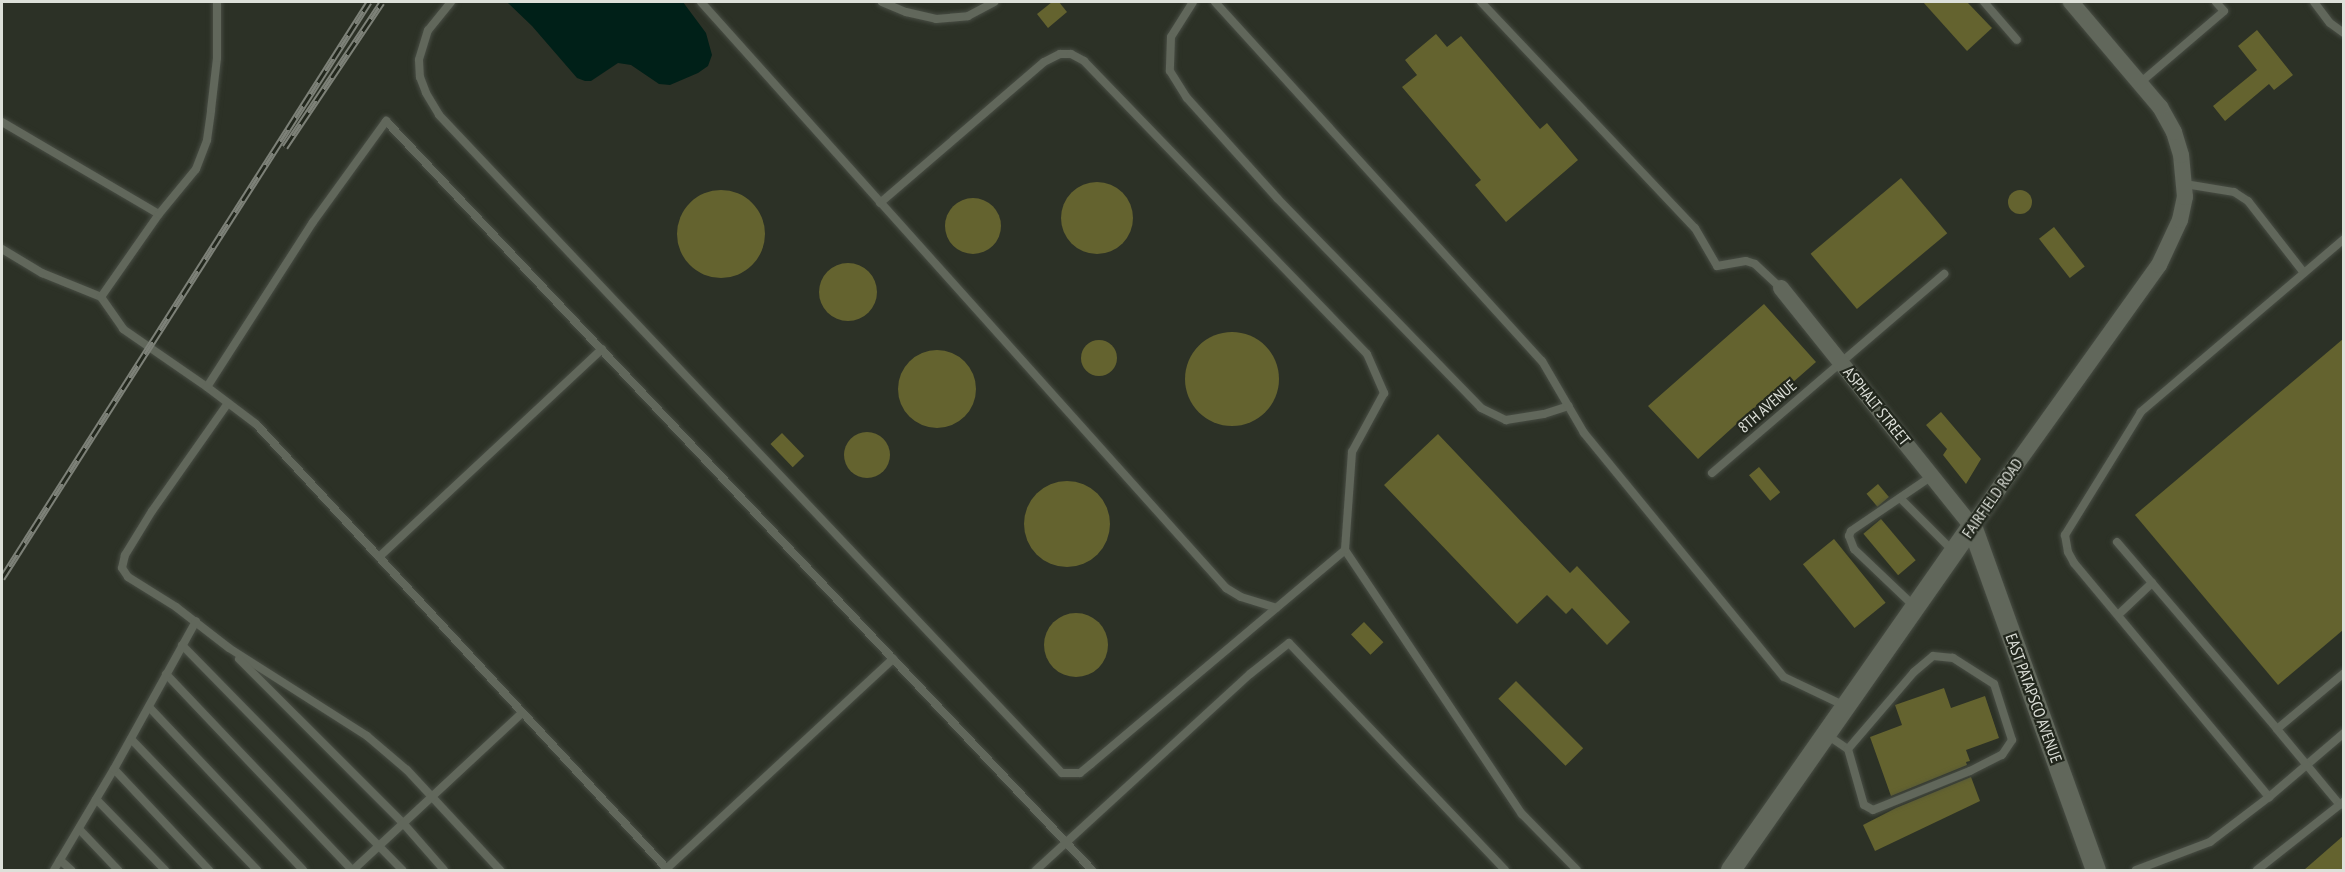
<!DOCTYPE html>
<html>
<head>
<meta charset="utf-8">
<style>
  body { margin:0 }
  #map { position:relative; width:2345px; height:872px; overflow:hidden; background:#2c3126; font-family:"PT Sans Narrow",sans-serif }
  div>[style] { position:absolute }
  .water>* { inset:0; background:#002018 }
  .building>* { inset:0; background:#64632f; transform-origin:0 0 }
  .round { border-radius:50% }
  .roads { filter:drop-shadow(0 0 2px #484d44) drop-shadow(0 0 2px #484d44) }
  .service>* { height:8px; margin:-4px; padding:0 4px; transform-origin:4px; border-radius:4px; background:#61675b }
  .minor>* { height:16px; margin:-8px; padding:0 8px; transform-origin:8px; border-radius:8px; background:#61675b }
  .tertiary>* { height:20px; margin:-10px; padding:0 10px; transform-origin:10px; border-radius:10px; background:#61675b }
  .rail>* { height:7px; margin-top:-3.5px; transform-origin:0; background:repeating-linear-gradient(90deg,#22271d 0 14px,#7d8178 0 28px); box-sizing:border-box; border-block:2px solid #7d8178 }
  span { translate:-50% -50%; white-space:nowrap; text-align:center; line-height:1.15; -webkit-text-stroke:4.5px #22271d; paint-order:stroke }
  .street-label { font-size:16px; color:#dde0d9 }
  .frame { position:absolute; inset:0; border:3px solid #dde0d9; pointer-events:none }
</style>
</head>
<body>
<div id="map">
  <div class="water">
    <i style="clip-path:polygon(507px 2px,683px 2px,706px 33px,712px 55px,708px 66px,698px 73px,670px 85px,659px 84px,631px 65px,618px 63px,591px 81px,585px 81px,577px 78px,532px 26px)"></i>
  </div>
  <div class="building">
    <i style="clip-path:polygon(1052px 2px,1059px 2px,1067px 12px,1048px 28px,1037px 14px)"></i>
    <i style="clip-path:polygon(1923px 2px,1967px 2px,1992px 28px,1967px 51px)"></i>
    <i style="clip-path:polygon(2257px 30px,2293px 75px,2274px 90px,2269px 84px,2225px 121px,2213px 106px,2257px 70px,2238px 46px)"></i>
    <i style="clip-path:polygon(1436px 34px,1447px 47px,1461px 36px,1540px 129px,1547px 123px,1578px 160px,1506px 222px,1475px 185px,1481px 180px,1402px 87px,1417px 75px,1405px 60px)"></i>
    <i style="left:1901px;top:178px;width:72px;height:118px;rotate:50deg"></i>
    <i class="round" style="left:1061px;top:182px;width:72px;height:72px"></i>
    <i class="round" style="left:2008px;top:190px;width:24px;height:24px"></i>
    <i class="round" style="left:677px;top:190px;width:88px;height:88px"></i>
    <i class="round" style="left:945px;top:198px;width:56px;height:56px"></i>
    <i style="left:2054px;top:227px;width:50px;height:19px;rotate:52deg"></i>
    <i class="round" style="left:819px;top:263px;width:58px;height:58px"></i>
    <i style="clip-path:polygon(1764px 304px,1816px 362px,1769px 403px,1765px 398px,1698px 459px,1648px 406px)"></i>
    <i class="round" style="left:1185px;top:332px;width:94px;height:94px"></i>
    <i style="clip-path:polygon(2343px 339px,2343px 630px,2278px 685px,2135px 515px)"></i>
    <i class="round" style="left:1081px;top:340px;width:36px;height:36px"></i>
    <i class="round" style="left:898px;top:350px;width:78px;height:78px"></i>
    <i style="clip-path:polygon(1941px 412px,1981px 459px,1966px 484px,1943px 455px,1947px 449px,1926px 425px)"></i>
    <i class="round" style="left:844px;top:432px;width:46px;height:46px"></i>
    <i style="left:782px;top:433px;width:32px;height:16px;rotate:46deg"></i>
    <i style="clip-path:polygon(1438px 434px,1570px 573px,1577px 566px,1630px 622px,1607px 645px,1572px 608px,1566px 614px,1547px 595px,1517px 624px,1384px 485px)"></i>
    <i style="left:1759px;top:467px;width:33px;height:13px;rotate:50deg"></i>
    <i class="round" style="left:1024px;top:481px;width:86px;height:86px"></i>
    <i style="left:1878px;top:484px;width:17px;height:15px;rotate:50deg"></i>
    <i style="left:1881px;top:519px;width:54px;height:23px;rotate:50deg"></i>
    <i style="left:1834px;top:539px;width:82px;height:40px;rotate:51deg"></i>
    <i class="round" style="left:1044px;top:613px;width:64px;height:64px"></i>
    <i style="left:1364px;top:622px;width:28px;height:18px;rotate:46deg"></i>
    <i style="left:1516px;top:681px;width:95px;height:25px;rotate:45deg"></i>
    <i style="clip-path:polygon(1944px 688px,1951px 708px,1985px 696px,1999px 738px,1966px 750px,1970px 761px,1966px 762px,1967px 765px,1891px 796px,1870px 737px,1902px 725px,1895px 705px)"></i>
    <i style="clip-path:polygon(1971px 777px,1980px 801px,1875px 851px,1863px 825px,1896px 808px)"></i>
    <i style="clip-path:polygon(2343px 836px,2343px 870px,2304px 870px)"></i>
  </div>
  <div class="roads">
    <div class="service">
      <i style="left:451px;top:2px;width:36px;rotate:129deg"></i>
      <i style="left:428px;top:30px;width:31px;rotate:107deg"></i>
      <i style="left:419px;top:60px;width:17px;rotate:87deg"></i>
      <i style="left:420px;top:77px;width:17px;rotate:69deg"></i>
      <i style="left:426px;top:93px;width:26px;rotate:59deg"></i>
      <i style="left:439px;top:115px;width:906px;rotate:46.57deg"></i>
      <i style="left:1062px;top:773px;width:18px"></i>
      <i style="left:1080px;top:773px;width:14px;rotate:-39deg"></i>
      <i style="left:1091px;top:764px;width:332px;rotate:-40.1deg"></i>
      <i style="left:1345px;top:550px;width:318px;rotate:56.2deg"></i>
      <i style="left:1522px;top:814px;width:78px;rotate:45.5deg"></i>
      <i style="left:701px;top:2px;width:787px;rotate:48.14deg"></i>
      <i style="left:1226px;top:588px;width:17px;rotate:31deg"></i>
      <i style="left:1241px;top:597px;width:37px;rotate:17deg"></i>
      <i style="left:882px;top:2px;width:26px;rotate:23deg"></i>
      <i style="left:906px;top:12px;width:31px;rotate:13deg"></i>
      <i style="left:936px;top:19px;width:32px;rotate:-5deg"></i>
      <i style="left:968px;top:16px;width:30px;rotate:-28deg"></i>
      <i style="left:1193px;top:2px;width:41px;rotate:122.2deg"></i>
      <i style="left:1171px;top:37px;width:34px;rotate:92deg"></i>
      <i style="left:1170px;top:71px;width:32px;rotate:58deg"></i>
      <i style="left:1187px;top:98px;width:135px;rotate:48deg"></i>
      <i style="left:1277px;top:198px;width:293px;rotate:45.8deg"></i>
      <i style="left:1481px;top:408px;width:28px;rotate:26deg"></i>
      <i style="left:1506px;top:420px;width:38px;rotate:-9deg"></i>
      <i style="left:1544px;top:414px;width:26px;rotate:-18deg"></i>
      <i style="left:1215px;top:2px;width:486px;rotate:47.7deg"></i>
      <i style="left:1542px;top:361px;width:83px;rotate:59.7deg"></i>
      <i style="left:1584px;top:433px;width:315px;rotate:50.7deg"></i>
      <i style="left:1784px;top:677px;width:68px;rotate:25.4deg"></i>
      <i style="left:1481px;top:2px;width:311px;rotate:46.6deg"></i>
      <i style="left:1695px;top:228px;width:44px;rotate:59.9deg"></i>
      <i style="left:1717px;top:266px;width:29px;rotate:-10deg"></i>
      <i style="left:1746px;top:261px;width:9px;rotate:18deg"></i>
      <i style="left:1755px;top:264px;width:35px;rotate:43deg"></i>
      <i style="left:1984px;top:2px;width:50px;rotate:49deg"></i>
      <i style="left:2314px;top:2px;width:26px;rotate:53deg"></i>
      <i style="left:2330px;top:23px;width:17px;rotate:36deg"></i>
      <i style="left:2141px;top:82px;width:109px;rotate:-40.5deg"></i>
      <i style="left:2224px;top:11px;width:12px;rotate:-132deg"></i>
      <i style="left:2px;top:122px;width:182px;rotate:30.4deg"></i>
      <i style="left:2185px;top:184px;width:50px;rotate:9.3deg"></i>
      <i style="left:2234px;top:192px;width:17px;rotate:33deg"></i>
      <i style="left:2248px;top:201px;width:91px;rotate:52.1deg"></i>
      <i style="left:880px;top:203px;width:216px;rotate:-40.7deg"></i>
      <i style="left:1044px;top:62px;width:18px;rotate:-27deg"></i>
      <i style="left:1060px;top:54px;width:11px"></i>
      <i style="left:1071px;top:54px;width:15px;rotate:28deg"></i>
      <i style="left:1084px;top:61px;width:407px;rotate:46deg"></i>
      <i style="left:1367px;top:354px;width:43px;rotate:66.4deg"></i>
      <i style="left:1384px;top:393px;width:67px;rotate:118.5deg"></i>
      <i style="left:1352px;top:452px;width:98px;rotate:94.1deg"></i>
      <i style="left:2344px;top:239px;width:267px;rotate:139.6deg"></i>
      <i style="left:2141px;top:412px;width:145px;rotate:121.7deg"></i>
      <i style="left:2065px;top:535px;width:17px;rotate:80deg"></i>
      <i style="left:2068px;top:552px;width:13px;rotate:61deg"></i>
      <i style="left:2074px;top:563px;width:305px;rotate:50.2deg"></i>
      <i style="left:2269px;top:797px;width:99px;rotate:-40.5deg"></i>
      <i style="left:2px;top:249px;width:47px;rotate:31deg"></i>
      <i style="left:42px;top:273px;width:64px;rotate:22.1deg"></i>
      <i style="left:101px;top:297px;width:39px;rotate:55deg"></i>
      <i style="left:123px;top:329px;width:102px;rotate:34.6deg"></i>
      <i style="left:101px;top:297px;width:101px;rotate:-55.1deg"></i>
      <i style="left:159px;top:214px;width:58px;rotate:-50.6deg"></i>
      <i style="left:196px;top:169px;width:31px;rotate:-69deg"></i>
      <i style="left:207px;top:140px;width:30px;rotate:-82deg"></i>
      <i style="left:211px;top:110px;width:52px;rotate:-83.4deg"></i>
      <i style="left:217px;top:58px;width:56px;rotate:-90deg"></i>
      <i style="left:228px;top:403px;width:132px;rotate:125.1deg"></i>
      <i style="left:152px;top:511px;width:52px;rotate:121.5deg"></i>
      <i style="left:125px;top:555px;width:13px;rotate:103deg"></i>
      <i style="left:122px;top:568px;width:11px;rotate:56deg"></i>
      <i style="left:128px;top:577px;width:57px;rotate:32deg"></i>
      <i style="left:176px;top:607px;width:67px;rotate:37.7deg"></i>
      <i style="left:229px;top:648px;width:164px;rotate:32.5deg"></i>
      <i style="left:367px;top:736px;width:52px;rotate:40.4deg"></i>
      <i style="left:407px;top:770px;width:137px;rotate:47.1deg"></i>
      <i style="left:1712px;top:473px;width:306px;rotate:-40.6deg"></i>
      <i style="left:1900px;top:498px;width:76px;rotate:45deg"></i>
      <i style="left:2117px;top:542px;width:246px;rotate:49.4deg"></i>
      <i style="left:379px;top:557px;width:305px;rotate:-43deg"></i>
      <i style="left:1915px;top:607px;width:84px;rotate:-136.4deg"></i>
      <i style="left:1854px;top:549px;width:14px;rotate:-111deg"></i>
      <i style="left:1849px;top:536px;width:5px;rotate:-68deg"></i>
      <i style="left:1851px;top:531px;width:98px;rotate:-34.2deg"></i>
      <i style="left:2118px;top:615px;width:47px;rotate:-43.3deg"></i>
      <i style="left:182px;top:645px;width:315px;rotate:45.6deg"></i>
      <i style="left:239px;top:659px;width:232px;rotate:45deg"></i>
      <i style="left:403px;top:823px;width:62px;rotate:48.9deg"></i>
      <i style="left:166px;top:674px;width:270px;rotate:46.5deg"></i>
      <i style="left:149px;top:707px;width:224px;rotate:46.6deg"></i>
      <i style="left:1827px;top:735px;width:25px;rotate:34deg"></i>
      <i style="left:1848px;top:749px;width:58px;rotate:74.1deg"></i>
      <i style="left:1864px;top:805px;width:10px;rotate:29deg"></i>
      <i style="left:1873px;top:810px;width:105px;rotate:-21.9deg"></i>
      <i style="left:1970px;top:771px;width:36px;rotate:-27deg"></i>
      <i style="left:2002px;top:755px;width:18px;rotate:-56deg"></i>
      <i style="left:2012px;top:740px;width:59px;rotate:-107.8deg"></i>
      <i style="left:1994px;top:684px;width:49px;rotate:-147.6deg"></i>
      <i style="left:1953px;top:658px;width:20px;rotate:-174deg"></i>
      <i style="left:1933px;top:656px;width:25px;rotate:140deg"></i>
      <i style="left:1914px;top:672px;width:101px;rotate:130.6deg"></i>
      <i style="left:131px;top:739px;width:182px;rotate:46.1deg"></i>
      <i style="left:114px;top:769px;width:139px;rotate:46.8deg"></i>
      <i style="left:96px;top:799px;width:99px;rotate:45.8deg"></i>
      <i style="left:2340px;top:805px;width:99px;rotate:-129.7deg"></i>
      <i style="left:2277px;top:729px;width:87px;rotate:-39.9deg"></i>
      <i style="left:79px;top:829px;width:57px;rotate:46.4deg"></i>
      <i style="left:60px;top:860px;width:15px;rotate:42deg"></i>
      <i style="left:54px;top:870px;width:117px;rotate:-59.3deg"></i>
      <i style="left:114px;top:769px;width:169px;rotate:-61deg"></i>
      <i style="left:353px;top:870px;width:231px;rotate:-42.9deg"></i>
      <i style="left:665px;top:870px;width:311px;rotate:-42.8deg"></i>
      <i style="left:668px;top:870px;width:607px;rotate:-132.73deg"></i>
      <i style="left:256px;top:424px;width:61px;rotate:-142.9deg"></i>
      <i style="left:207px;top:387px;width:196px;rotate:-57.3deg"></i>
      <i style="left:313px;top:222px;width:125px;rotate:-54.1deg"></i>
      <i style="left:386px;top:121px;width:1029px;rotate:46.69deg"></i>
      <i style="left:1036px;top:870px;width:290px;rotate:-42.5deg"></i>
      <i style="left:1250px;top:674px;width:50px;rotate:-38.5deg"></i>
      <i style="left:1289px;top:643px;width:313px;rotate:46.4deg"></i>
      <i style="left:2136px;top:870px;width:79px;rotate:-20.7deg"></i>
      <i style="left:2210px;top:842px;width:74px;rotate:-37.3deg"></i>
      <i style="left:2257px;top:870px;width:110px;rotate:-38.3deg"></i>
    </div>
    <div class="minor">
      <i style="left:1781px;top:288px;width:305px;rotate:51.3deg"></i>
      <i style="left:1972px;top:526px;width:321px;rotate:-54.4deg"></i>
      <i style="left:2159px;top:265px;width:50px;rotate:-65deg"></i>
      <i style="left:2180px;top:220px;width:24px;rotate:-78deg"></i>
      <i style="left:2185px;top:197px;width:42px;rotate:-95.4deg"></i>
      <i style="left:2181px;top:155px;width:24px;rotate:-107deg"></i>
      <i style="left:2174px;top:132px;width:29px;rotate:-119deg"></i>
      <i style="left:2160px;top:107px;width:138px;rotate:-130.3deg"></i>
    </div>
    <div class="tertiary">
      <i style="left:1972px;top:526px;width:366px;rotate:70.2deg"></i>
      <i style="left:1731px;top:870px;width:420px;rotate:-55deg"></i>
    </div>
  </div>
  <div class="rail">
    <i style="left:285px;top:147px;width:174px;rotate:-56.2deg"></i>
    <i style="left:2px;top:578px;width:683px;rotate:-57.5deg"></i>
  </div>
  <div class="street-label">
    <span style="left:1767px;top:406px;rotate:-41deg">8TH AVENUE</span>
    <span style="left:1877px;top:406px;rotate:51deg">ASPHALT STREET</span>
    <span style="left:1992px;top:498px;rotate:-55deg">FAIRFIELD ROAD</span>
    <span style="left:2034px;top:698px;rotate:70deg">EAST PATAPSCO AVENUE</span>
  </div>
  <div class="frame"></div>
</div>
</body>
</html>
